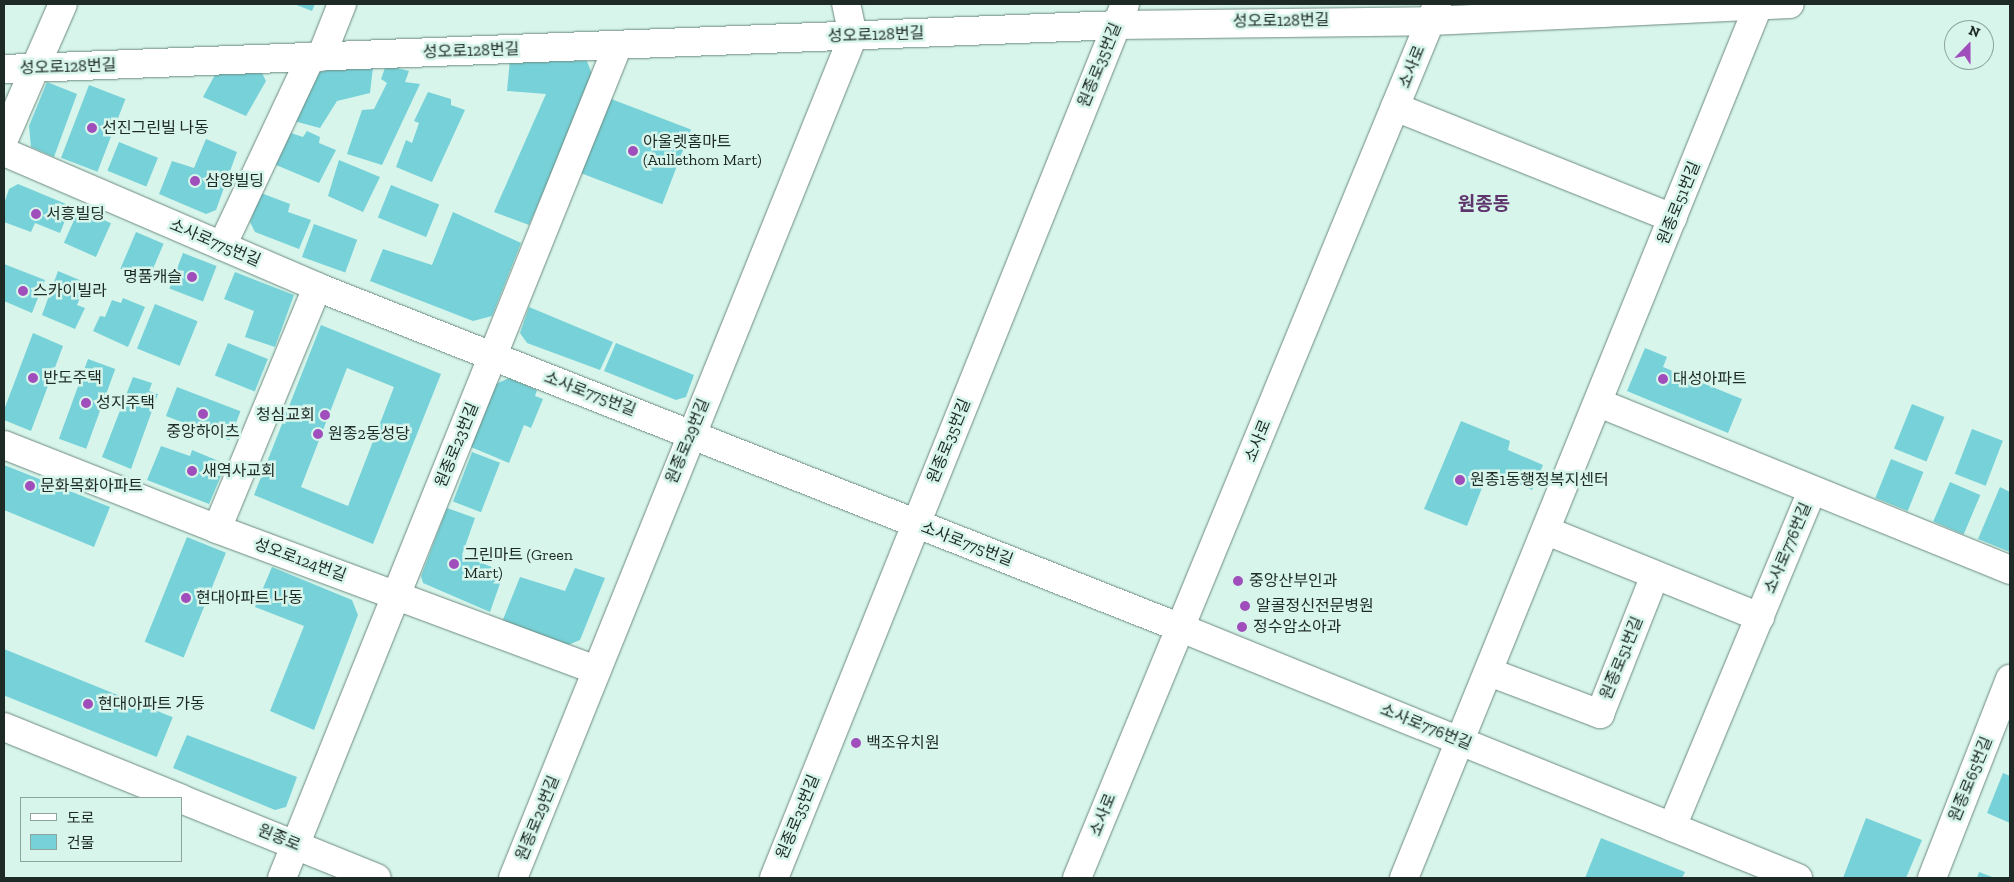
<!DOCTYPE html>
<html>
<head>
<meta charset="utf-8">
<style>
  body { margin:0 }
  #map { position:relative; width:2014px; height:882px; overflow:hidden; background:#d7f5eb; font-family:"Zilla Slab","Noto Sans KR",serif }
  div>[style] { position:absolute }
  .building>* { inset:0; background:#77d1d8; transform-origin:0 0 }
  .roads { filter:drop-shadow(0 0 1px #6d897f) drop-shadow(0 0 1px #6d897f) }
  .minor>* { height:28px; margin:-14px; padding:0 14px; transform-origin:14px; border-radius:14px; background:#fff }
  .dots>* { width:14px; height:14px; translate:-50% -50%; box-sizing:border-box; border:2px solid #d7f5eb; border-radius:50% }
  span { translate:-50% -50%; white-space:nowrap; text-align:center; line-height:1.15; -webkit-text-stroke:5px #d7f5eb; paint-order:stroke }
  .street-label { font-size:16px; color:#1e2a26 }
  .poi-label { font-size:16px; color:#1e2a26 }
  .left { translate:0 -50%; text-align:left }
  .right { translate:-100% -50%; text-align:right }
  .quarter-label { font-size:19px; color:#5e356c; font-weight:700 }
  .frame { position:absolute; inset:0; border:5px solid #1e2a26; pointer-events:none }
  .legend { position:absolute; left:20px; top:797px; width:162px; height:65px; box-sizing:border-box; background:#d7f5eb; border:1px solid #8da49c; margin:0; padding:6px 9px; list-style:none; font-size:15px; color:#1e2a26 }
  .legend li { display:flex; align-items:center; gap:10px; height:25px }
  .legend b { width:25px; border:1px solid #8da49c }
  .north { position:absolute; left:1944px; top:20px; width:50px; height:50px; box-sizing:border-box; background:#d7f5eb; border:1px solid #8da49c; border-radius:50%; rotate:22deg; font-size:14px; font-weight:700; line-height:20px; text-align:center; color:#1e2a26 }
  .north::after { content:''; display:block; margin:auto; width:18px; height:22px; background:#a14ebd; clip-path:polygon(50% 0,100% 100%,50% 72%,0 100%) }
</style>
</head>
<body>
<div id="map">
  <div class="building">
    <i style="clip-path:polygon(294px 4px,315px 4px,312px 11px)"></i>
    <i style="clip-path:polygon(510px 59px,587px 61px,593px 77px,529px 225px,494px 212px,546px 94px,507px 91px)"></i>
    <i style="clip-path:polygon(386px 65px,409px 71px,405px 82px,420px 84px,382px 165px,347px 154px,362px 110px,374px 109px,387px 83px,381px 79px)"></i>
    <i style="clip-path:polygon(373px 67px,370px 93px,337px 101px,320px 128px,294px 121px,318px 70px)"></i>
    <i style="clip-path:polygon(217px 71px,261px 71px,266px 81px,246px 116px,203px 97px)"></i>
    <i style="clip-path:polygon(47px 82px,77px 94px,54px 157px,31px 147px,29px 126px)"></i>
    <i style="left:89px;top:85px;width:39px;height:78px;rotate:21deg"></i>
    <i style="clip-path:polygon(428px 92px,451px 99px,451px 105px,465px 110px,432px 182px,396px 167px,406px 140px,412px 143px,419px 123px,414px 121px)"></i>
    <i style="left:606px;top:97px;width:91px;height:80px;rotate:21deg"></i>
    <i style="clip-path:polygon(282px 130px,303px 137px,307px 131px,320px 137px,319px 143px,336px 150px,319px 183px,269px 162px)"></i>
    <i style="clip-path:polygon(206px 139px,237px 152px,216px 210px,206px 214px,159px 194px,172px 161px,194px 168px)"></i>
    <i style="left:119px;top:142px;width:42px;height:31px;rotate:22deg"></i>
    <i style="clip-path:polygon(339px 160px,380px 177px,363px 212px,328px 196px)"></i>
    <i style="clip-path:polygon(18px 184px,71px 206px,60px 233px,35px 223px,31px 232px,4px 222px,4px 204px,9px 189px)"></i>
    <i style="left:391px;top:185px;width:52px;height:35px;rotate:22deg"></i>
    <i style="clip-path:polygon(261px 193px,290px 204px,288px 212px,311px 220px,299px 249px,255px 232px,250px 222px)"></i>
    <i style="left:79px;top:209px;width:35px;height:37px;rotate:24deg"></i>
    <i style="clip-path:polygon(453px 212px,521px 243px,492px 316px,473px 321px,370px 281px,383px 249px,432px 265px)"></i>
    <i style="left:314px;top:224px;width:46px;height:35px;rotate:20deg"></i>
    <i style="left:136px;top:232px;width:30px;height:40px;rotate:23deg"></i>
    <i style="left:183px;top:253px;width:36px;height:38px;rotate:21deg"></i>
    <i style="clip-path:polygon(4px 264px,45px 280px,32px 313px,4px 301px)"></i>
    <i style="clip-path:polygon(58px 271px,82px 281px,79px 287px,84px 289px,77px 305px,85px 308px,75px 329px,42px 315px)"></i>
    <i style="clip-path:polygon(235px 272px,294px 295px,275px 347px,245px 337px,254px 311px,224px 299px)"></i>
    <i style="clip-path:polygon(123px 298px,145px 307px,128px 347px,93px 331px,100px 316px,105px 317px,112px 300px,121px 303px)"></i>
    <i style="left:155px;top:304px;width:46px;height:48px;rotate:22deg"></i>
    <i style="clip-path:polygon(529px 307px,613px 342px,600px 370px,527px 343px,520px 333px)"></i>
    <i style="clip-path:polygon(evenodd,321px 325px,441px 374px,373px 544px,254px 495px,321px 325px,347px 368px,394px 387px,348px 506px,301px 487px,347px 368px)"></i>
    <i style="clip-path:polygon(33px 333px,63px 346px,31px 431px,4px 420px,4px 410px)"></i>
    <i style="left:228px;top:343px;width:43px;height:35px;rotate:22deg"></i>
    <i style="clip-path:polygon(616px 343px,694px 375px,686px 397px,676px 400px,604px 371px)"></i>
    <i style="clip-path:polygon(1645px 348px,1667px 357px,1663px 367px,1742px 399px,1728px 433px,1627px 391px)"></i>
    <i style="left:88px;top:359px;width:29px;height:85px;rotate:20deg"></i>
    <i style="clip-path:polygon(133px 377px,152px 383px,149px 391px,158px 394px,131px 469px,102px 457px)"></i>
    <i style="clip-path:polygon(509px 378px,537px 390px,535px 396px,543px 399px,531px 428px,524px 425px,509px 463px,471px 447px,496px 384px)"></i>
    <i style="left:177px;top:387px;width:68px;height:31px;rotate:21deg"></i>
    <i style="left:1912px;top:404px;width:35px;height:48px;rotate:22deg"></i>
    <i style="clip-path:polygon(1461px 421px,1510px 441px,1508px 450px,1543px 465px,1532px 490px,1489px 470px,1467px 526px,1424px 509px)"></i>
    <i style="left:1972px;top:429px;width:33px;height:48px;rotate:21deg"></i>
    <i style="clip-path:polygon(161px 446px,190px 456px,192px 450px,226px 464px,209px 504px,147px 480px)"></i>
    <i style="left:472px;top:452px;width:30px;height:53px;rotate:21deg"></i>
    <i style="left:1891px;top:459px;width:35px;height:42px;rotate:22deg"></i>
    <i style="clip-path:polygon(4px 465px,110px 507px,94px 547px,4px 510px)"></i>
    <i style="left:1950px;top:482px;width:33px;height:43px;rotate:23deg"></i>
    <i style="clip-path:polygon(2000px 487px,2010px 492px,2010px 552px,1978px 539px)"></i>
    <i style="clip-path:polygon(447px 508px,475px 518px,462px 555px,504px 572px,490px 612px,423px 583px,421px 576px)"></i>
    <i style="left:187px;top:537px;width:42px;height:113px;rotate:22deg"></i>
    <i style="clip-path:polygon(272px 567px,352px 600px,358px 615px,314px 730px,270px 711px,304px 626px,255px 607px)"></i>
    <i style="clip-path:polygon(575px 568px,605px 578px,580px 640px,568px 645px,502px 622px,520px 577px,565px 591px)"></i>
    <i style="left:4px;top:649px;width:182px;height:43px;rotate:22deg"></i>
    <i style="clip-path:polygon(187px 735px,297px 777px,286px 807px,275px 810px,173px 768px)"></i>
    <i style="clip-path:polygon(2003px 773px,2010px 776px,2010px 823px,1987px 813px)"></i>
    <i style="clip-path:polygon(1866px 818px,1922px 840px,1906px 878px,1843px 878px)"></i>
    <i style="clip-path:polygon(1601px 838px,1685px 872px,1682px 878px,1585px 878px)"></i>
    <i style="clip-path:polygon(1979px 872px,1995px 878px,1977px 878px)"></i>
  </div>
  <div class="roads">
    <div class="minor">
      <i style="left:321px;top:57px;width:57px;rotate:-68.4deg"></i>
      <i style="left:4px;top:69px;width:1114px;rotate:-2.26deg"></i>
      <i style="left:1117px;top:25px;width:314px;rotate:-0.7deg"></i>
      <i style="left:1431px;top:21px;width:359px;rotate:-2.7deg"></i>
      <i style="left:1395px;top:107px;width:299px;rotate:21.8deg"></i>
      <i style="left:4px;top:139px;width:147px;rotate:-66.4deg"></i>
      <i style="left:4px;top:152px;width:341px;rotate:23.3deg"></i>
      <i style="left:317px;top:287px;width:929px;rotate:21.54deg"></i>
      <i style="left:1181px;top:628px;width:666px;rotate:22.06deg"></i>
      <i style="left:222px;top:246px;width:209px;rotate:-64.8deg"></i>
      <i style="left:1599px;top:403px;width:444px;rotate:22.1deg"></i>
      <i style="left:4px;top:445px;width:229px;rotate:21.5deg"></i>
      <i style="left:217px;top:529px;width:405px;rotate:20.4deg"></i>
      <i style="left:217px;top:529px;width:262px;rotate:-67.5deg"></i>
      <i style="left:1547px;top:531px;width:230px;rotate:22deg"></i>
      <i style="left:1489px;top:672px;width:119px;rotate:20.7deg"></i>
      <i style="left:1600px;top:714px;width:149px;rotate:-68.4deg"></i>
      <i style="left:4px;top:727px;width:190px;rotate:22deg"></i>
      <i style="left:181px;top:799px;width:211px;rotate:22deg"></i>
      <i style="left:1672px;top:827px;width:364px;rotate:-67.4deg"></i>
      <i style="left:282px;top:878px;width:898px;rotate:-68.03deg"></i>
      <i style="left:513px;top:878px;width:908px;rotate:-68.01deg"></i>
      <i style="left:853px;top:36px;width:33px;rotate:-102deg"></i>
      <i style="left:774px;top:878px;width:942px;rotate:-68.12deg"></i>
      <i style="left:1077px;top:878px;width:944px;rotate:-67.59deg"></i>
      <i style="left:1404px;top:878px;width:943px;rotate:-67.89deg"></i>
      <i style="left:1932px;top:878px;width:214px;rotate:-68.6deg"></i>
    </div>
  </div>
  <div class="dots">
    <i style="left:92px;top:128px;background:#a14ebd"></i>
    <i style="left:633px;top:151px;background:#a14ebd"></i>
    <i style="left:195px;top:181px;background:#a14ebd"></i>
    <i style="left:36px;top:214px;background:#a14ebd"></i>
    <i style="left:192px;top:277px;background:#a14ebd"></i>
    <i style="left:23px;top:291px;background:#a14ebd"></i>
    <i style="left:33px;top:378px;background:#a14ebd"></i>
    <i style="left:1663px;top:379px;background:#a14ebd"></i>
    <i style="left:86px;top:403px;background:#a14ebd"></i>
    <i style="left:203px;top:414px;background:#a14ebd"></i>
    <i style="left:325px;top:415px;background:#a14ebd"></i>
    <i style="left:318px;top:434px;background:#a14ebd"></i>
    <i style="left:192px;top:471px;background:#a14ebd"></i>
    <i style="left:1460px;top:480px;background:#a14ebd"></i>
    <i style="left:30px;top:486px;background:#a14ebd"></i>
    <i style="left:454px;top:564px;background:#a14ebd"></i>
    <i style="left:1238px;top:581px;background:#a14ebd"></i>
    <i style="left:186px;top:598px;background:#a14ebd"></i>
    <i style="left:1245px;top:606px;background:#a14ebd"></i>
    <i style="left:1242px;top:627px;background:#a14ebd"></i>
    <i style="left:88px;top:704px;background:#a14ebd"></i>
    <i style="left:856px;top:743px;background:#a14ebd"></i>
  </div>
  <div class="street-label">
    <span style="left:1281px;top:21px;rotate:-1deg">성오로128번길</span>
    <span style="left:876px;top:35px;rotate:-2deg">성오로128번길</span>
    <span style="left:471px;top:51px;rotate:-2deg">성오로128번길</span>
    <span style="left:1100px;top:65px;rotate:-68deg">원종로35번길</span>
    <span style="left:68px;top:67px;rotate:-2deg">성오로128번길</span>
    <span style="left:1412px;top:67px;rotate:-68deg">소사로</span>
    <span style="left:1679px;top:203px;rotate:-68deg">원종로51번길</span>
    <span style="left:215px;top:243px;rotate:23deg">소사로775번길</span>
    <span style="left:590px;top:394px;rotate:21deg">소사로775번길</span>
    <span style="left:688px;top:441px;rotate:-68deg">원종로29번길</span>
    <span style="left:949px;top:441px;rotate:-68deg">원종로35번길</span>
    <span style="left:1258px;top:441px;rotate:-68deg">소사로</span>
    <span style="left:457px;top:445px;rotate:-68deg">원종로23번길</span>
    <span style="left:967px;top:544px;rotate:21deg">소사로775번길</span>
    <span style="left:1788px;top:548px;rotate:-67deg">소사로776번길</span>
    <span style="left:300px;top:560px;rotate:20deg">성오로124번길</span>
    <span style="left:1622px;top:658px;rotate:-68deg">원종로51번길</span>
    <span style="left:1426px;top:727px;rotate:22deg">소사로776번길</span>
    <span style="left:1971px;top:779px;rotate:-68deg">원종로65번길</span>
    <span style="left:1103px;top:815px;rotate:-68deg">소사로</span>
    <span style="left:798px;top:817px;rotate:-68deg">원종로35번길</span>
    <span style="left:538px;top:818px;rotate:-68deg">원종로29번길</span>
    <span style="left:279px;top:838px;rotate:22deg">원종로</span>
  </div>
  <div class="poi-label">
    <span class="left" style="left:102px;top:128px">선진그린빌 나동</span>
    <span class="left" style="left:643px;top:151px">아울렛홈마트<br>(Aullethom Mart)</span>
    <span class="left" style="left:205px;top:181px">삼양빌딩</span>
    <span class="left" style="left:46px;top:214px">서흥빌딩</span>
    <span class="right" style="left:182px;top:277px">명품캐슬</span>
    <span class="left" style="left:33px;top:291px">스카이빌라</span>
    <span class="left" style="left:43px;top:378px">반도주택</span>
    <span class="left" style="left:1673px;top:379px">대성아파트</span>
    <span class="left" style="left:96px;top:403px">성지주택</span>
    <span class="right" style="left:315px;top:415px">청심교회</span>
    <span style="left:203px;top:432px">중앙하이츠</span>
    <span class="left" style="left:328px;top:434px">원종2동성당</span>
    <span class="left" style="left:202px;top:471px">새역사교회</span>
    <span class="left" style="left:1470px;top:480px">원종1동행정복지센터</span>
    <span class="left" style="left:40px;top:486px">문화목화아파트</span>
    <span class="left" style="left:464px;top:564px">그린마트 (Green<br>Mart)</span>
    <span class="left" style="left:1249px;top:581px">중앙산부인과</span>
    <span class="left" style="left:196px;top:598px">현대아파트 나동</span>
    <span class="left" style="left:1256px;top:606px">알콜정신전문병원</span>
    <span class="left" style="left:1253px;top:627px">정수암소아과</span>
    <span class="left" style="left:98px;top:704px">현대아파트 가동</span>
    <span class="left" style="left:866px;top:743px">백조유치원</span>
  </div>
  <div class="quarter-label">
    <span style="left:1484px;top:204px">원종동</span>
  </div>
  <div class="frame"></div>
  <ul class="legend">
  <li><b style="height:6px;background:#fff"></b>도로</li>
  <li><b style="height:14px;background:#77d1d8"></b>건물</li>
  </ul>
  <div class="north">N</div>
</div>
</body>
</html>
